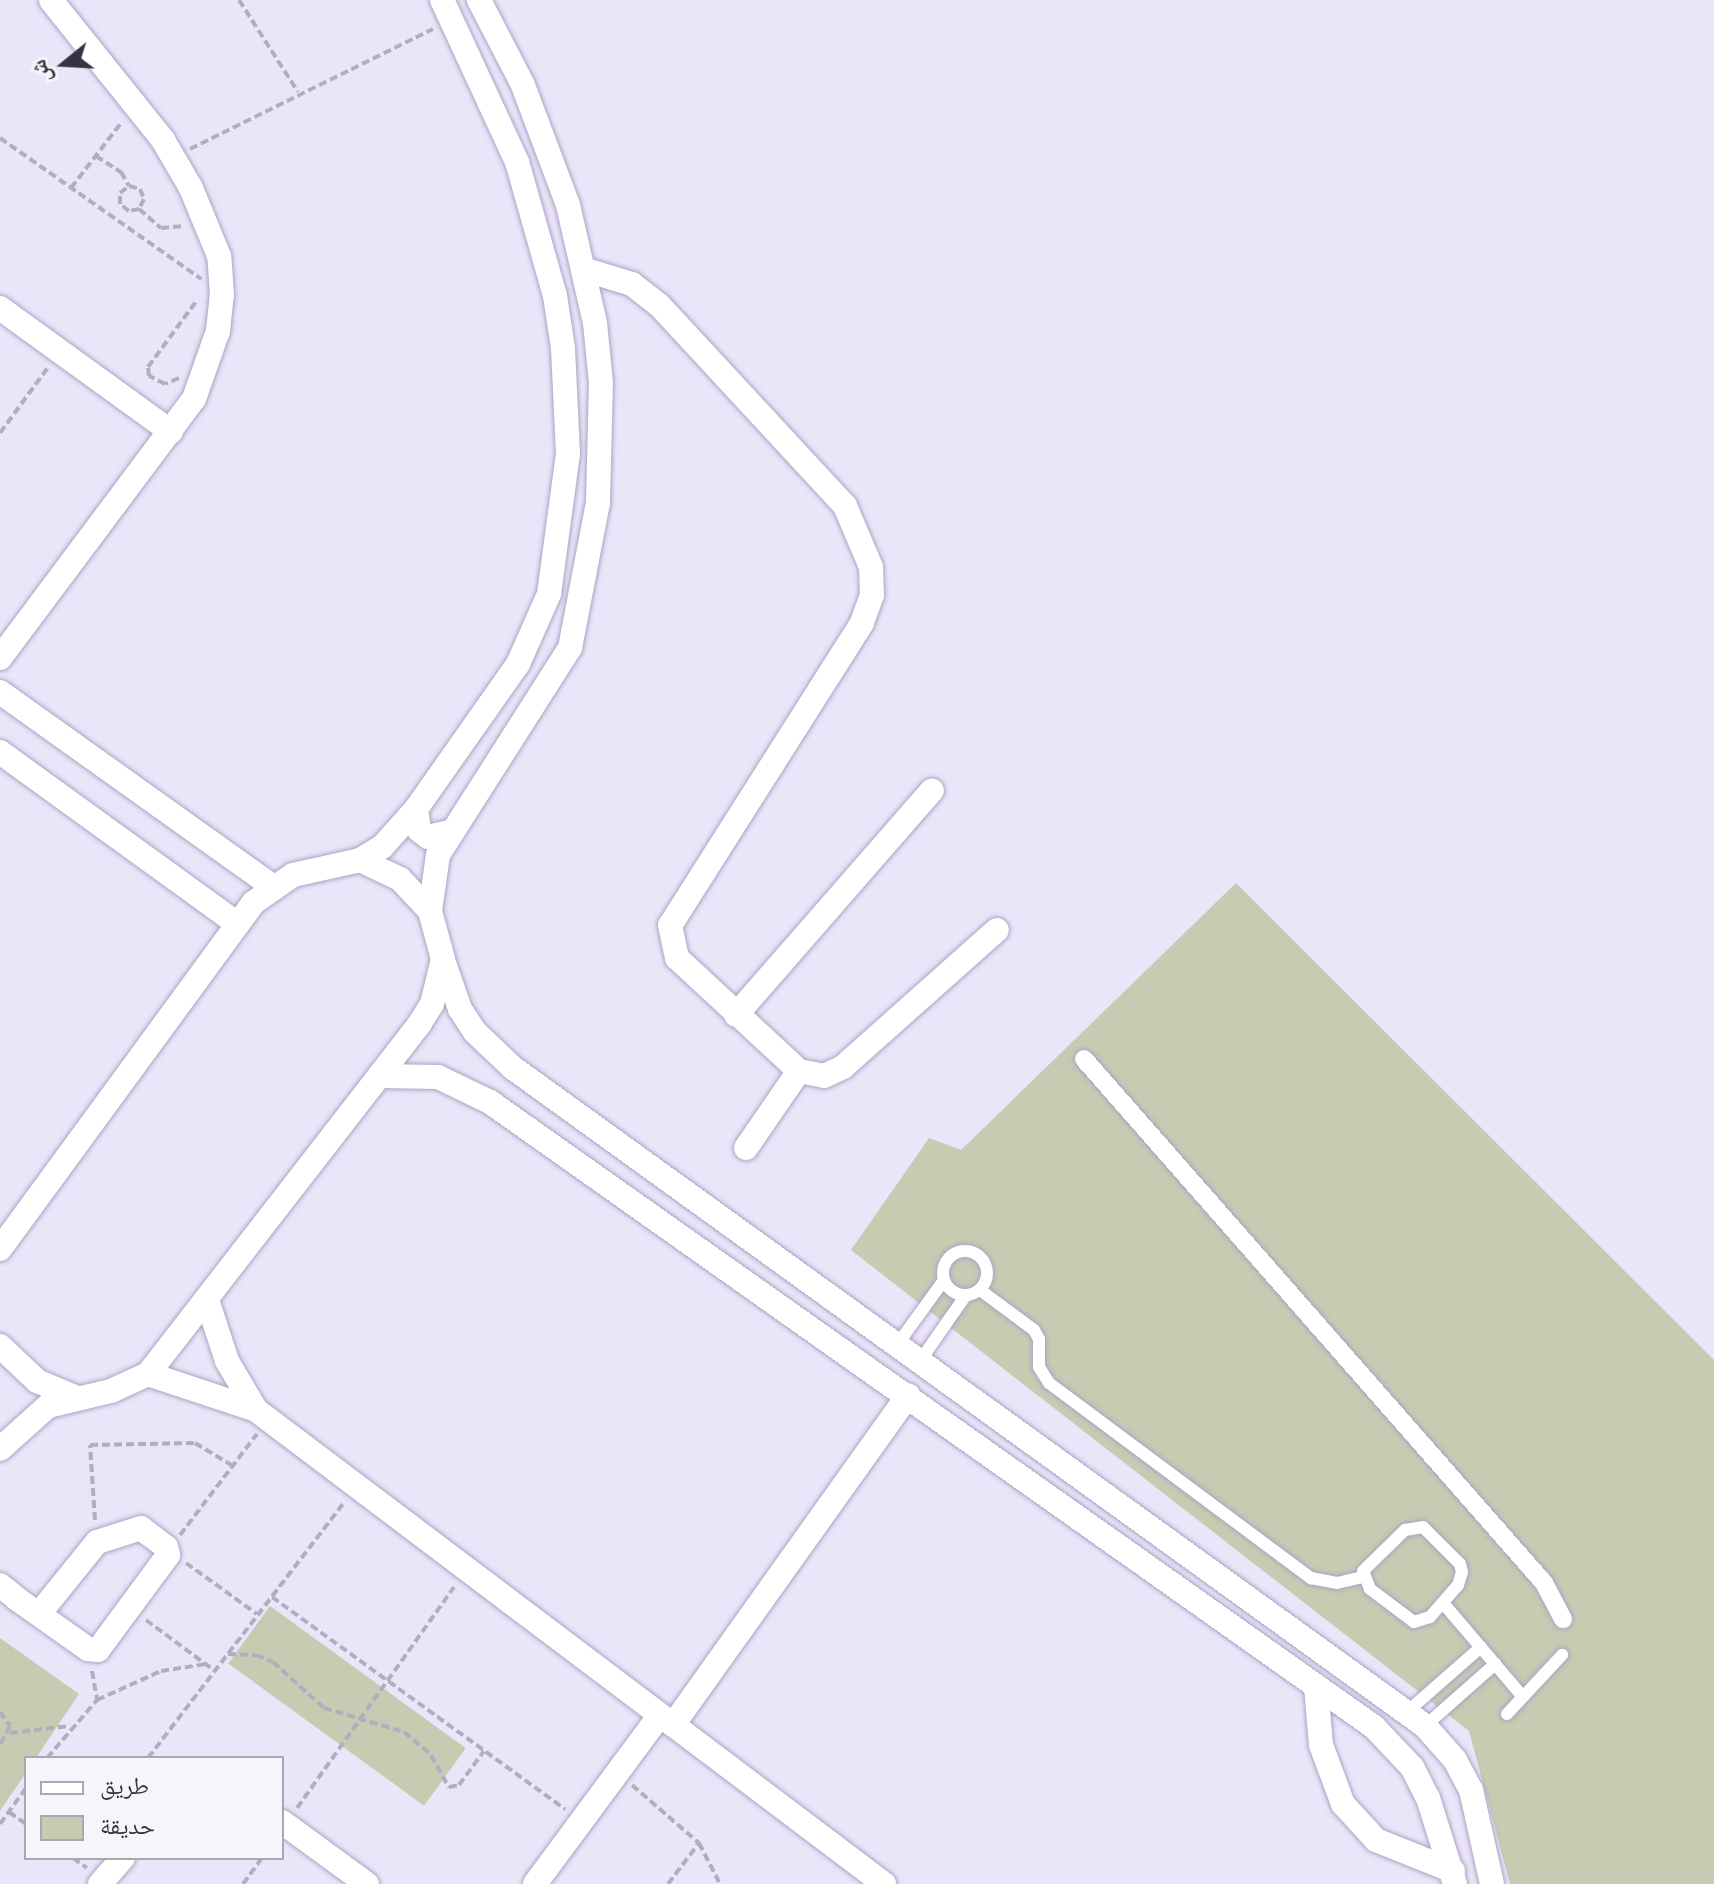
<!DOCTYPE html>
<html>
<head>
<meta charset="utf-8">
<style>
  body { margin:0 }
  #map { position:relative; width:1714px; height:1884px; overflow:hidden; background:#ebe5fa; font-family:Montserrat,"Noto Naskh Arabic",sans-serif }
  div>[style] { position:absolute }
  .green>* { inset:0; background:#c8cab2; transform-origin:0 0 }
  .path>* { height:4px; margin-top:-2px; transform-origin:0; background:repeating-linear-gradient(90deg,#b3adc0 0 8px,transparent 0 12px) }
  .roads { filter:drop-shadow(0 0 2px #ada3c4) drop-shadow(0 0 2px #ada3c4) }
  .service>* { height:12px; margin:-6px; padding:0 6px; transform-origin:6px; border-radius:6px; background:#fff }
  .service>.ring { margin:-6px; padding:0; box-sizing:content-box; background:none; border:12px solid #fff; border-radius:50% }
  .pedestrian>* { height:18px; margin:-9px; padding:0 9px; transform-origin:9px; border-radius:9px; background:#fff }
  .minor>* { height:24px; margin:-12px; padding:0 12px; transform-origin:12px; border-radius:12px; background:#fff }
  span { translate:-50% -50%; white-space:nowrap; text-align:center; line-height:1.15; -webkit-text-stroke:6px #f7f5fc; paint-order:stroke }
  .legend { position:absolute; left:24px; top:1756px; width:260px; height:104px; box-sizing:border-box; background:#f7f5fc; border:2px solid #aaa7b1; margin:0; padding:10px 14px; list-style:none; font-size:24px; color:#363240 }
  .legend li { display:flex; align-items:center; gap:16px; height:40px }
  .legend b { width:40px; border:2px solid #aaa7b1 }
  .north { position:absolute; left:24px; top:24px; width:80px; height:80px; -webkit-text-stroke:6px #f7f5fc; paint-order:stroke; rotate:252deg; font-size:22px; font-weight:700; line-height:32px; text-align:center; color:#363240 }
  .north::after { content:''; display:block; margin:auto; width:28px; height:36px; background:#363240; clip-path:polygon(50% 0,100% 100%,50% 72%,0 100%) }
</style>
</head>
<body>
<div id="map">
  <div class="green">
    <i style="clip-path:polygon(1236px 883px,1714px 1360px,1714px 1884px,1510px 1884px,1469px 1731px,851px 1250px,929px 1138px,961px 1150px)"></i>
    <i style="left:270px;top:1606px;width:242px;height:71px;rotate:36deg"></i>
    <i style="clip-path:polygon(0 1638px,79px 1694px,36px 1758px,26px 1758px,26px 1773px,0 1811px)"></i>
  </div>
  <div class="path">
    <i style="left:239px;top:0;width:109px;rotate:57.3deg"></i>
    <i style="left:0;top:138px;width:246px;rotate:35deg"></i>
    <i style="left:190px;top:149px;width:271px;rotate:-26.3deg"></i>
    <i style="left:96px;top:156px;width:30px;rotate:33deg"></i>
    <i style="left:121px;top:172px;width:16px;rotate:60deg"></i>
    <i style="left:129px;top:186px;width:11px;rotate:15deg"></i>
    <i style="left:140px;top:189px;width:11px;rotate:68deg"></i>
    <i style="left:144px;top:199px;width:11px;rotate:117deg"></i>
    <i style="left:139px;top:209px;width:10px;rotate:169deg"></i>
    <i style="left:129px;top:211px;width:11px;rotate:-142deg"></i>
    <i style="left:120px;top:204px;width:11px;rotate:-90deg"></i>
    <i style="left:120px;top:193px;width:11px;rotate:-38deg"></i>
    <i style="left:71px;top:188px;width:82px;rotate:-52.4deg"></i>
    <i style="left:139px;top:209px;width:29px;rotate:41deg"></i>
    <i style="left:161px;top:228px;width:24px;rotate:-5deg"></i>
    <i style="left:179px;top:378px;width:15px;rotate:157deg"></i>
    <i style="left:165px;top:384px;width:18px;rotate:-153deg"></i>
    <i style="left:149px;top:376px;width:9px;rotate:-96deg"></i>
    <i style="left:148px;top:367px;width:84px;rotate:-53.7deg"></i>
    <i style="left:0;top:433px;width:83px;rotate:-53.8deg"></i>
    <i style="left:95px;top:1520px;width:75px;rotate:-93.8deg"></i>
    <i style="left:90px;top:1445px;width:105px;rotate:-1.1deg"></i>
    <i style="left:195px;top:1443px;width:44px;rotate:31.2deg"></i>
    <i style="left:180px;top:1535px;width:127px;rotate:-52.7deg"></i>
    <i style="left:186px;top:1563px;width:87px;rotate:35.7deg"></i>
    <i style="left:272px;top:1597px;width:362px;rotate:35.9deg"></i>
    <i style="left:146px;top:1620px;width:86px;rotate:36.5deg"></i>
    <i style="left:228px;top:1654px;width:28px;rotate:2deg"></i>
    <i style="left:256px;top:1655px;width:18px;rotate:22deg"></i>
    <i style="left:273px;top:1662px;width:69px;rotate:42deg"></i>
    <i style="left:324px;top:1708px;width:84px;rotate:16.7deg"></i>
    <i style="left:404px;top:1732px;width:35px;rotate:40deg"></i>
    <i style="left:431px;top:1755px;width:37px;rotate:61deg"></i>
    <i style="left:449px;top:1787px;width:10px;rotate:-11deg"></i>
    <i style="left:459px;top:1785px;width:42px;rotate:-53.7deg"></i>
    <i style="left:92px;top:1671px;width:29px;rotate:80deg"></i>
    <i style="left:0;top:1712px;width:17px;rotate:54deg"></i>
    <i style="left:10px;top:1726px;width:21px;rotate:118deg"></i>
    <i style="left:10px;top:1733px;width:60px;rotate:-6.7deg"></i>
    <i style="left:47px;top:1758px;width:77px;rotate:-49.2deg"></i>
    <i style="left:97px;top:1700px;width:70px;rotate:-24.4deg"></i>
    <i style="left:161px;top:1671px;width:47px;rotate:-8.7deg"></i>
    <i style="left:148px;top:1758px;width:322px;rotate:-52.5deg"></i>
    <i style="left:632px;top:1785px;width:89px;rotate:40.9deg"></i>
    <i style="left:699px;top:1843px;width:46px;rotate:62.9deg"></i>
    <i style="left:297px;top:1808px;width:271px;rotate:-54.6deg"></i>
    <i style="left:9px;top:1812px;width:21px;rotate:35deg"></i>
    <i style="left:0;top:1824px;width:44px;rotate:-54.2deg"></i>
    <i style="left:73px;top:1858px;width:17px;rotate:36deg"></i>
    <i style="left:243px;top:1884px;width:32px;rotate:-54deg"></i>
    <i style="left:668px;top:1884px;width:51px;rotate:-52.9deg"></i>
  </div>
  <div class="roads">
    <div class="service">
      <i class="ring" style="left:943px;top:1251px;width:32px;height:32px"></i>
      <i style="left:980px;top:1290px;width:67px;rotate:36.5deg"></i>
      <i style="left:1034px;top:1330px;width:10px;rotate:61deg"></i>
      <i style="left:1039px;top:1339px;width:28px;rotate:90deg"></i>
      <i style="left:1039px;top:1367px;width:19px;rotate:58deg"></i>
      <i style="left:1049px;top:1383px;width:327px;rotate:36.7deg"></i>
      <i style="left:1311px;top:1578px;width:26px;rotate:11deg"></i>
      <i style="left:1337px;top:1583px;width:27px;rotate:-13deg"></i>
      <i style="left:897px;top:1345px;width:80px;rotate:-54.1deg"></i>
      <i style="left:920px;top:1361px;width:80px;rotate:-55.1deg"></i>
      <i style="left:1423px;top:1527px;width:52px;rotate:45deg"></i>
      <i style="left:1460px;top:1564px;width:8px;rotate:76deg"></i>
      <i style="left:1462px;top:1572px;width:14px;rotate:107deg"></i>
      <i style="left:1458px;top:1585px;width:43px;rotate:131.2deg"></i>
      <i style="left:1430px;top:1617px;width:17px;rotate:163deg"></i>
      <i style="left:1414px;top:1622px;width:55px;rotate:-143.1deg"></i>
      <i style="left:1370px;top:1589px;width:19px;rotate:-111deg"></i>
      <i style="left:1363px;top:1571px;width:59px;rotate:-44.3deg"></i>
      <i style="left:1405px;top:1530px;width:18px;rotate:-9deg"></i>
      <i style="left:1443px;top:1603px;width:123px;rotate:49.6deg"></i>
      <i style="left:1408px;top:1711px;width:97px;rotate:-41.2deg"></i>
      <i style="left:1507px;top:1714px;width:81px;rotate:-47deg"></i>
      <i style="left:1425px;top:1726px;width:94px;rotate:-41.5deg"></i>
    </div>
    <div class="pedestrian">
      <i style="left:1084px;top:1059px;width:697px;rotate:48.72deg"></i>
      <i style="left:1544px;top:1583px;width:41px;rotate:62.2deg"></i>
    </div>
    <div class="minor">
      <i style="left:586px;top:270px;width:48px;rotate:16.9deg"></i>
      <i style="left:632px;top:284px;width:34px;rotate:38deg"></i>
      <i style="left:659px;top:305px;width:274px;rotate:47.2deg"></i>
      <i style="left:845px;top:506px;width:66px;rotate:66.9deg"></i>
      <i style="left:871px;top:567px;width:28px;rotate:88deg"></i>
      <i style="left:872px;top:595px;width:30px;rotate:110deg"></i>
      <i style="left:862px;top:623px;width:358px;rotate:122.4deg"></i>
      <i style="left:670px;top:925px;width:34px;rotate:78deg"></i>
      <i style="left:677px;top:958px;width:166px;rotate:42.8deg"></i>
      <i style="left:799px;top:1071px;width:25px;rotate:11deg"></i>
      <i style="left:824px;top:1076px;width:21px;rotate:-25deg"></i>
      <i style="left:843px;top:1067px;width:206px;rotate:-41.7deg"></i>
      <i style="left:0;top:308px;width:211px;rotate:35.9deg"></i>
      <i style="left:0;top:658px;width:324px;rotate:-53.2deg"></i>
      <i style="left:194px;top:399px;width:72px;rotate:-70.6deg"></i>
      <i style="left:218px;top:331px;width:36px;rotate:-84deg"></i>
      <i style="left:222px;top:295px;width:39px;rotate:-94deg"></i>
      <i style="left:219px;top:256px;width:74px;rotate:-112.4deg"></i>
      <i style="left:191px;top:188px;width:56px;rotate:-120.3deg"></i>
      <i style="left:163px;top:140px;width:179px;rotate:-128.7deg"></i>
      <i style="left:0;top:692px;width:335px;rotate:35.5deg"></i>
      <i style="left:0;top:752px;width:291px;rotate:35.9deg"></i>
      <i style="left:416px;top:809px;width:21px;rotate:82deg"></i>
      <i style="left:419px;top:830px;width:11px;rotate:38deg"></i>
      <i style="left:428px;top:837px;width:22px;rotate:-13deg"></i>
      <i style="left:360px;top:860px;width:44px;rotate:25.4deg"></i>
      <i style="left:400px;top:879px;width:44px;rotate:46.8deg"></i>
      <i style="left:444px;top:963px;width:49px;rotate:70.8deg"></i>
      <i style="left:460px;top:1009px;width:27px;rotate:57deg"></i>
      <i style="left:475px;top:1032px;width:52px;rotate:43.5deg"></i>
      <i style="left:513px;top:1068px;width:1125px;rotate:35.81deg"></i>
      <i style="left:1425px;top:1726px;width:45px;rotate:48.6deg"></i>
      <i style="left:1455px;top:1760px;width:34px;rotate:62deg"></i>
      <i style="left:1471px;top:1790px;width:96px;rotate:77.4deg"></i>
      <i style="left:736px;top:1015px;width:298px;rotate:-48.9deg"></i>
      <i style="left:381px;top:1076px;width:57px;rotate:1deg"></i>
      <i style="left:438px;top:1077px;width:58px;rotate:25.7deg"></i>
      <i style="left:490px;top:1102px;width:1083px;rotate:35.26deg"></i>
      <i style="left:1374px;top:1727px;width:55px;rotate:46.5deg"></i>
      <i style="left:1412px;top:1767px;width:35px;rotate:63deg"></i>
      <i style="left:1428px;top:1798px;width:90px;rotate:72.6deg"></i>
      <i style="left:746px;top:1148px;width:93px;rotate:-55.5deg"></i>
      <i style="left:0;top:1249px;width:429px;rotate:-53.8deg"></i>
      <i style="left:253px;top:903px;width:49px;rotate:-35deg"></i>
      <i style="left:293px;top:875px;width:69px;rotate:-12.6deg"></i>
      <i style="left:360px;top:860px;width:26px;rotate:-31deg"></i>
      <i style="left:382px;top:847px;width:51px;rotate:-48.2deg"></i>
      <i style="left:416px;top:809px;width:177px;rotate:-54.9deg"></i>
      <i style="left:518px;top:664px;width:77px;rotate:-66.1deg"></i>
      <i style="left:549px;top:594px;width:141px;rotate:-82.3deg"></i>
      <i style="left:568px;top:454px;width:106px;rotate:-92.7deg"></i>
      <i style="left:563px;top:348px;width:53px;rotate:-98.7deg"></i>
      <i style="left:555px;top:296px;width:139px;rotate:-105.8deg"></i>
      <i style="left:517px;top:162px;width:179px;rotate:-114.8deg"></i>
      <i style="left:207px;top:1300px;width:64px;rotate:71.8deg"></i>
      <i style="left:227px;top:1361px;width:57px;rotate:59.4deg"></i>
      <i style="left:0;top:1346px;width:51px;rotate:43.4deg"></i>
      <i style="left:37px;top:1381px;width:43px;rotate:23deg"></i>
      <i style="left:148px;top:1374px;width:114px;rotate:18.4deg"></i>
      <i style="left:256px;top:1410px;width:787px;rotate:37.04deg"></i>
      <i style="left:0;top:1449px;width:64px;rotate:-41.9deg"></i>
      <i style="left:48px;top:1406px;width:65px;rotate:-13.4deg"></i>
      <i style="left:111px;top:1391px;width:41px;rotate:-24.7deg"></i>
      <i style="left:148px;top:1374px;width:444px;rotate:-52.2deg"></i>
      <i style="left:420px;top:1023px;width:22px;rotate:-58deg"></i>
      <i style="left:432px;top:1004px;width:46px;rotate:-76.3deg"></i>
      <i style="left:443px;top:959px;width:50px;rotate:-105.2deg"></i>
      <i style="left:430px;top:911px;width:57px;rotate:-81.9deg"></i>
      <i style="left:438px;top:855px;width:246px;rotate:-57.5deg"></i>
      <i style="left:570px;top:648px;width:148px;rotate:-79.1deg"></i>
      <i style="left:598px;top:503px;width:120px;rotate:-88.6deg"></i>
      <i style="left:601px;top:383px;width:60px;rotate:-95.7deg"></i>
      <i style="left:595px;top:323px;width:121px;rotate:-102.9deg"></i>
      <i style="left:568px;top:205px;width:128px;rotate:-110.6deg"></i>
      <i style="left:523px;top:85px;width:96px;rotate:-117.4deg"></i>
      <i style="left:0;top:1585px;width:22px;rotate:39deg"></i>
      <i style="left:17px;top:1599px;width:87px;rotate:35.2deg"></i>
      <i style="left:88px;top:1649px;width:10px;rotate:6deg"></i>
      <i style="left:98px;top:1650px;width:118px;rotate:-53.6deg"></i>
      <i style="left:168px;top:1555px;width:8px;rotate:-104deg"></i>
      <i style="left:166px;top:1547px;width:31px;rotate:-143deg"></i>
      <i style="left:141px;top:1528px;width:46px;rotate:162.3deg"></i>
      <i style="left:97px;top:1542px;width:92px;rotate:128.9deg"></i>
      <i style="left:1316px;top:1686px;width:59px;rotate:85.2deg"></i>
      <i style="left:1321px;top:1745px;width:63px;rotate:69.6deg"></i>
      <i style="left:1343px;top:1804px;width:49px;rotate:47.5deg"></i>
      <i style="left:1376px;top:1840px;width:83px;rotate:21.9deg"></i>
      <i style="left:673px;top:1725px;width:405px;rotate:-54.5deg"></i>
      <i style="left:282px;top:1822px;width:105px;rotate:36.1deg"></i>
      <i style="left:100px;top:1884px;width:35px;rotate:-49deg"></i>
      <i style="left:535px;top:1884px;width:210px;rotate:-53.5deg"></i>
    </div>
  </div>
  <ul class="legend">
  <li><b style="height:10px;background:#fff"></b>طريق</li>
  <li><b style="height:22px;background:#c8cab2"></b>حديقة</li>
  </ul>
  <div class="north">ش</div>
</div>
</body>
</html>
